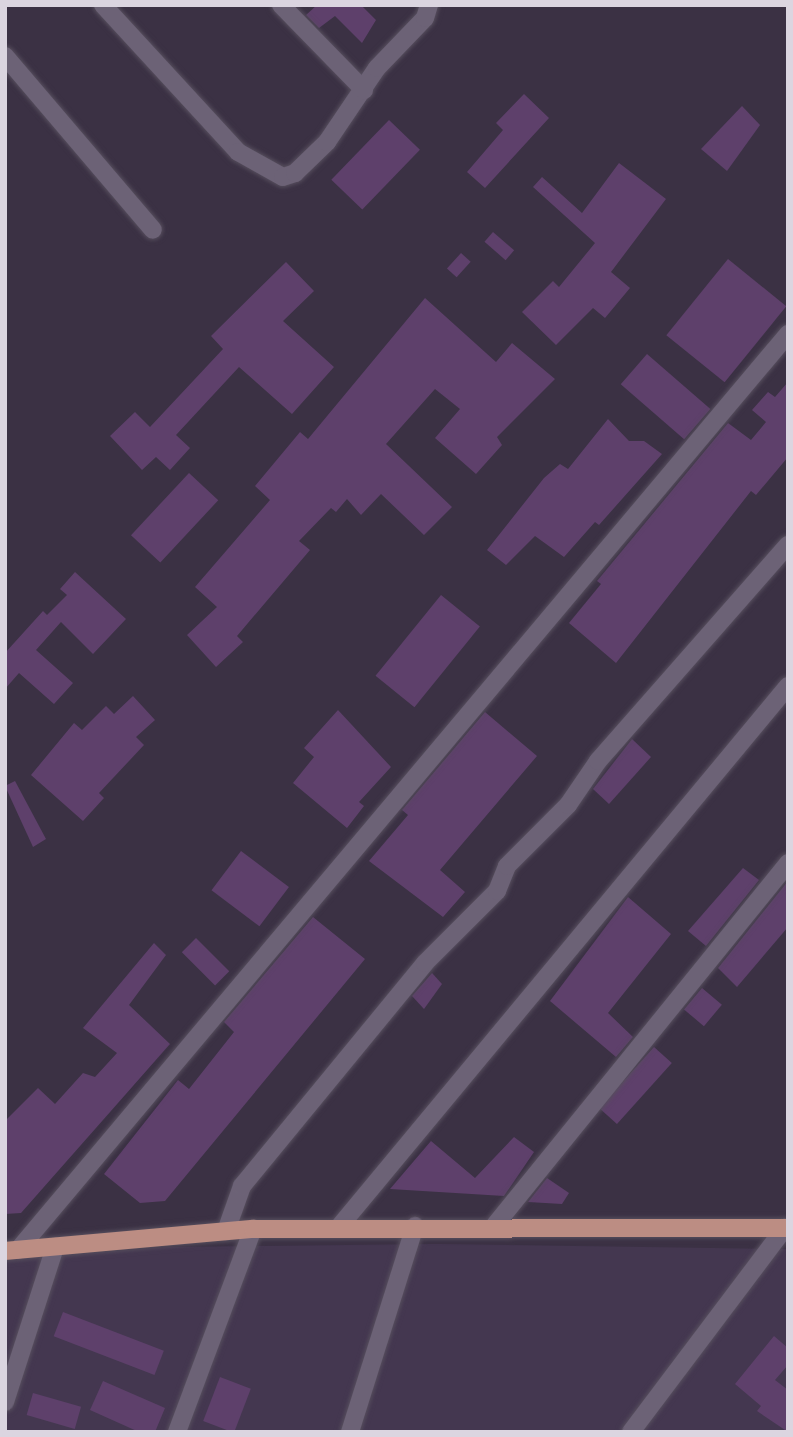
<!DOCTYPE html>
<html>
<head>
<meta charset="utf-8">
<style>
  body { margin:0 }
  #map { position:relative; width:793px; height:1437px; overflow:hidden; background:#3b3144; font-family:"Noto Sans",sans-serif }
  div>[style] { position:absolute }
  .built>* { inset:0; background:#443750 }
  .building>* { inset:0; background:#5e406b; transform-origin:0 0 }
  .roads { filter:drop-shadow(0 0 2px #564e5d) drop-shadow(0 0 2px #564e5d) }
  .minor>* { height:18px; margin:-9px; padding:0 9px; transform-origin:9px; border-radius:9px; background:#6c6276 }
  .major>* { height:18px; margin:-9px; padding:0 9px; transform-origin:9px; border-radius:9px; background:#bc8d83 }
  span { translate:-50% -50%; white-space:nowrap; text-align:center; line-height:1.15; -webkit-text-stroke:5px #312739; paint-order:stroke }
  .frame { position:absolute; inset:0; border:7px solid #dbd5e0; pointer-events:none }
</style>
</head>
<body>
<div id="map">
  <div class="built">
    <i style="clip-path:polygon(435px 1244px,788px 1249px,788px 1432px,5px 1432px,5px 1259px,168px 1247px)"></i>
  </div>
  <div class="building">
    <i style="clip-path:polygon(317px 5px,361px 5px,376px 20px,362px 43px,335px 16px,319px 28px,306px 15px)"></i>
    <i style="clip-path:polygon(524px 94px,549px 118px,485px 188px,467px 172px,503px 130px,496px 123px)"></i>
    <i style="clip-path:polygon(742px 106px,760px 125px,727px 171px,701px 149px)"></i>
    <i style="left:389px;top:120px;width:43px;height:83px;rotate:44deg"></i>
    <i style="clip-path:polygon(619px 163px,666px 199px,611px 272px,630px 288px,605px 318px,593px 308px,556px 345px,522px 312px,553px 281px,559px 287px,595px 243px,533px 187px,542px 177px,582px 213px)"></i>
    <i style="left:493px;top:232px;width:28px;height:13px;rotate:41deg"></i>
    <i style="left:461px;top:253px;width:13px;height:21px;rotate:42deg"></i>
    <i style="left:728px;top:259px;width:75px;height:98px;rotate:39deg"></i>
    <i style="clip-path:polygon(286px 262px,314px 291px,283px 321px,334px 367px,292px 414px,239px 367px,176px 435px,190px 448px,170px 470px,156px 457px,142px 470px,110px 436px,135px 412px,150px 427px,223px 349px,211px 336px)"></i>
    <i style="clip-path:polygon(425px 298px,496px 362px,512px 343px,555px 379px,497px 437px,502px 445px,476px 474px,435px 438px,460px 409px,435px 389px,386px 444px,452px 507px,424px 535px,381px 494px,361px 515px,347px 499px,336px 512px,331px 508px,299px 541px,310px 550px,237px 636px,243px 642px,216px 667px,187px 635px,217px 607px,195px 587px,270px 500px,255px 486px,300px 432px,308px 439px)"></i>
    <i style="left:647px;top:354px;width:84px;height:40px;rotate:41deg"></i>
    <i style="clip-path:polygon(788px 382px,788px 457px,756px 495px,751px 491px,616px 663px,569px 623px,601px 584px,597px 581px,728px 423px,751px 440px,766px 422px,752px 410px,768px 392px,775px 397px)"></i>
    <i style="clip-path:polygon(608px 419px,629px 441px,644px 441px,662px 454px,599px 525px,595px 522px,564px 557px,535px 536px,506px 565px,487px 550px,544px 478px,560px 464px,568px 469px)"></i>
    <i style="left:189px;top:473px;width:40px;height:85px;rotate:43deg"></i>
    <i style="clip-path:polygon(75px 572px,126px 619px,93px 654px,61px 622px,36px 650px,73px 683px,54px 704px,19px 673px,5px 689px,5px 653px,43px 611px,47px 615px,67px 595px,60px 589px)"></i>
    <i style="left:441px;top:595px;width:50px;height:104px;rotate:39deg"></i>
    <i style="clip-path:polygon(133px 696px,155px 720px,136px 737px,144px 745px,99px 793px,104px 798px,83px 821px,31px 775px,74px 723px,82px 730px,106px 706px,114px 714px)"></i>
    <i style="clip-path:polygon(338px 710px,391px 767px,359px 802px,364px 806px,347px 828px,293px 783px,314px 757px,304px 748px)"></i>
    <i style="clip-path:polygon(485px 712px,537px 756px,440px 870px,465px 892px,443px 917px,369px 861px,408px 815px,402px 810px)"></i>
    <i style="clip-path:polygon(632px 739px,651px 757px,609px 804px,593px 789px)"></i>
    <i style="clip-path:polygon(15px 781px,46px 839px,33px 847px,5px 786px)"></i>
    <i style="left:241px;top:851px;width:60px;height:49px;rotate:37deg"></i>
    <i style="clip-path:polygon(743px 868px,759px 880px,706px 946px,688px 931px)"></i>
    <i style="clip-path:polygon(788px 881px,788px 927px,737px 987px,718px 968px)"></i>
    <i style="clip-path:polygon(628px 897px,671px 934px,608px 1013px,633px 1037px,616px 1057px,550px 1001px)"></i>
    <i style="clip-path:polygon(313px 917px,365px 959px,165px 1201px,140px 1203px,104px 1174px,178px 1080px,189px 1089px,234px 1032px,224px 1022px)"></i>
    <i style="left:196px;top:938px;width:47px;height:20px;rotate:45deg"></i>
    <i style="clip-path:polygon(154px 943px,166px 955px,129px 1005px,170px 1044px,21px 1213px,5px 1214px,5px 1121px,38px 1088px,55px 1104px,83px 1073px,95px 1077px,117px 1053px,83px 1028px)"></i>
    <i style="clip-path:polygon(432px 973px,442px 984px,424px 1009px,412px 996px)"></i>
    <i style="left:702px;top:988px;width:26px;height:28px;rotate:40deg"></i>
    <i style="left:654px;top:1047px;width:24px;height:82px;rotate:42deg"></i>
    <i style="clip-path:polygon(514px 1137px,534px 1152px,504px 1196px,390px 1189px,431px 1141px,475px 1178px)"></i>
    <i style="clip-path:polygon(547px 1178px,569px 1193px,562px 1204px,528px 1202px)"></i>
    <i style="left:63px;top:1312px;width:108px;height:26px;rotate:21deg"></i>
    <i style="clip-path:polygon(774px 1336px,788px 1348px,788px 1365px,775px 1380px,788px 1390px,788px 1432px,757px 1411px,761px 1406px,735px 1384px)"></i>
    <i style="left:220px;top:1377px;width:33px;height:47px;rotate:21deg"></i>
    <i style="clip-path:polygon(103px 1381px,165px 1408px,155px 1432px,139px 1432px,90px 1410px)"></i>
    <i style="left:33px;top:1393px;width:50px;height:23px;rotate:16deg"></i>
  </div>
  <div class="roads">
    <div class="minor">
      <i style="left:103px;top:5px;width:200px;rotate:47.4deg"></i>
      <i style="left:238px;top:152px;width:51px;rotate:29.1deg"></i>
      <i style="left:283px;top:177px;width:13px;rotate:-18deg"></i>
      <i style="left:295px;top:173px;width:45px;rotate:-44.1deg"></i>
      <i style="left:327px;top:142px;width:89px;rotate:-56deg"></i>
      <i style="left:377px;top:68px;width:69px;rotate:-46.2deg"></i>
      <i style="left:425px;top:18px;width:14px;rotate:-73deg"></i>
      <i style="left:281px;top:5px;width:119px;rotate:45.7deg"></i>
      <i style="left:5px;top:56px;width:228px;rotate:49.6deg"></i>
      <i style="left:495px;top:1225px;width:466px;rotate:-51deg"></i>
      <i style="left:339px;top:1227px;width:703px;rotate:-50.31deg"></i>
      <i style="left:226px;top:1231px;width:48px;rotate:-70.4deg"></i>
      <i style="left:242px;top:1186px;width:288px;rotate:-50.6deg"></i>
      <i style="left:425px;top:963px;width:102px;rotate:-45deg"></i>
      <i style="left:497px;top:891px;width:27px;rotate:-68deg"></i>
      <i style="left:507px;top:866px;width:86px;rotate:-45deg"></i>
      <i style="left:568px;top:805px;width:53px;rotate:-55.7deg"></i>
      <i style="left:598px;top:761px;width:288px;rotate:-48.7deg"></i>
      <i style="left:18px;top:1250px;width:1197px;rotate:-49.95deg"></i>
      <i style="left:5px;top:1402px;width:163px;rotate:-72.1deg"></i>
      <i style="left:177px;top:1432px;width:217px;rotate:-69.5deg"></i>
      <i style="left:350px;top:1432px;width:216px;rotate:-72.5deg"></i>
      <i style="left:631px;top:1432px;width:256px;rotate:-53deg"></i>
    </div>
    <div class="major">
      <i style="left:5px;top:1251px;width:249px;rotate:-5.1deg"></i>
      <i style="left:253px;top:1229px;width:535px;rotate:-0.11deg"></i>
    </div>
  </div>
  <div class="frame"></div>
</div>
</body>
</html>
